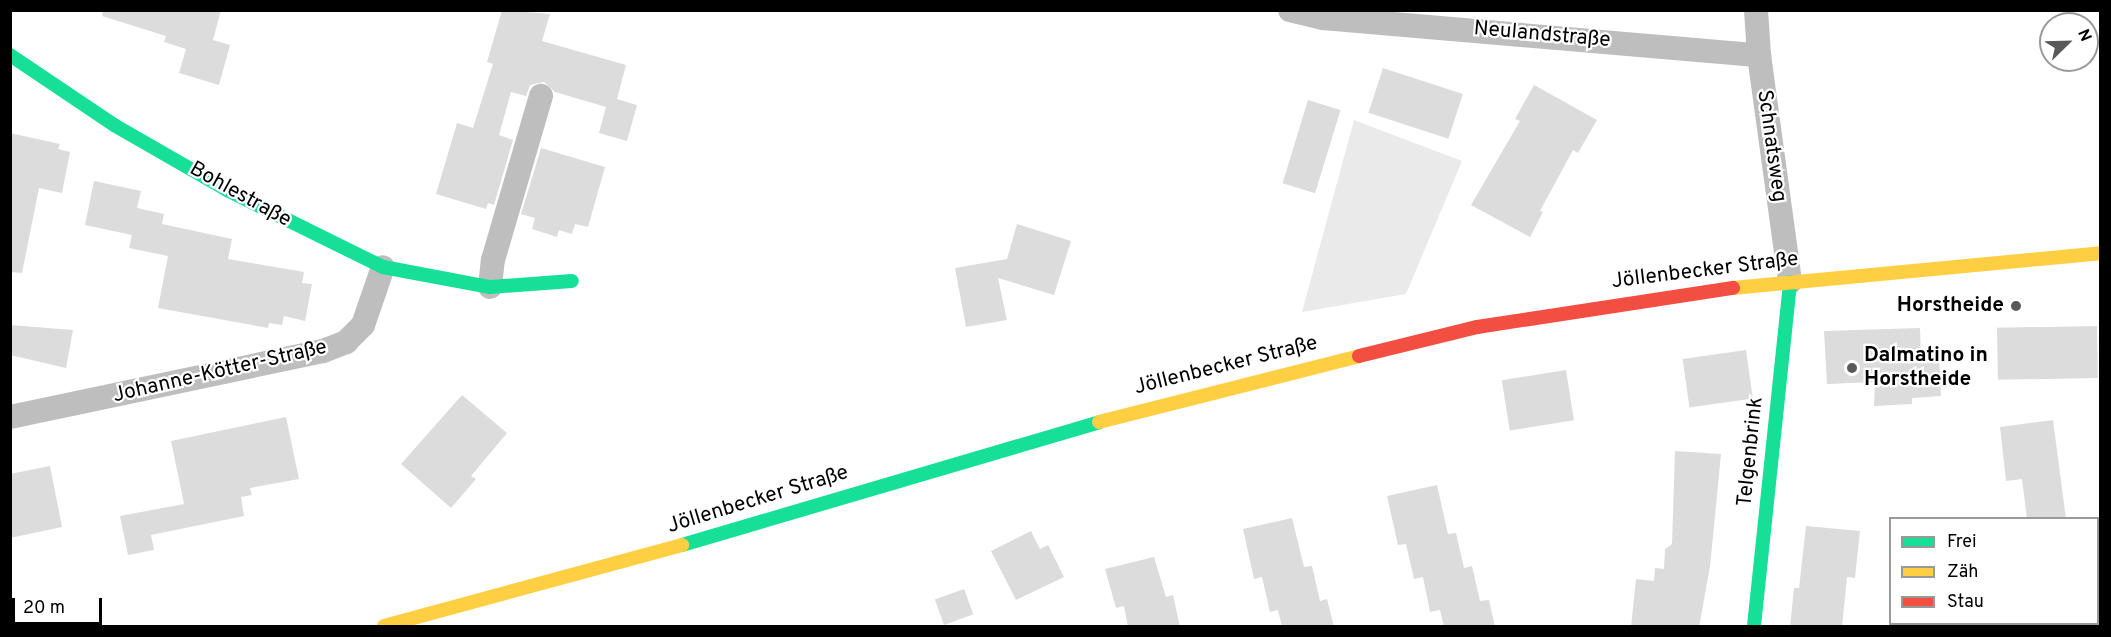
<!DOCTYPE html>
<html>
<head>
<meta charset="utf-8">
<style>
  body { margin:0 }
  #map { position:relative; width:2111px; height:637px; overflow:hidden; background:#fff; font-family:Overpass,sans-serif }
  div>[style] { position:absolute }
  .green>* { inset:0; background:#eaeaea }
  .building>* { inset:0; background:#dcdcdc; transform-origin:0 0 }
  .street>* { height:24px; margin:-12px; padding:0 12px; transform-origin:12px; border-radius:12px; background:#bebebe }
  .fast>* { height:14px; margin:-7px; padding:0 7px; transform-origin:7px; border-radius:7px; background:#16e098 }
  .slow>* { height:14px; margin:-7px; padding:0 7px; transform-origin:7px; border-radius:7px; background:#ffcf43 }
  .jam>* { height:14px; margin:-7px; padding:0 7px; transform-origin:7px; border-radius:7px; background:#f24e42 }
  .dots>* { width:16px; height:16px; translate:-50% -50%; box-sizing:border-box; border:3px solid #fff; border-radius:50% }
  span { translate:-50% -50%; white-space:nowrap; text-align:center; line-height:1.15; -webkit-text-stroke:4.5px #fff; paint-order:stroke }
  .street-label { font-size:21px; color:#000 }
  .poi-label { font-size:21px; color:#000; font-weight:700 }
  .right { translate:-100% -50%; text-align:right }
  .left { translate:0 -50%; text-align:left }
  .frame { position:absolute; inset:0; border:12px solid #000; pointer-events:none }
  .legend { position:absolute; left:1889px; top:517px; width:210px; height:108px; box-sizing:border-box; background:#fff; border:2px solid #999; margin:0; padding:8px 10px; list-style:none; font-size:18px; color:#000 }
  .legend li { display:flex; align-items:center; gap:12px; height:30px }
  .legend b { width:30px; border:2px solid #999 }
  .north { position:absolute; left:2039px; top:12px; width:60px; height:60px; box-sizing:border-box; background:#fff; border:2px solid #999; border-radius:50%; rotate:67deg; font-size:16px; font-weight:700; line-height:24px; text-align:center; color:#000 }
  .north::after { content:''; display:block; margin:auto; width:21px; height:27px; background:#595959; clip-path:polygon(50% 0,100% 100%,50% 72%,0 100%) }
  .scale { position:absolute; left:12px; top:598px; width:90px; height:27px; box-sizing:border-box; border:3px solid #000; border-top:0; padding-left:8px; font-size:18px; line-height:21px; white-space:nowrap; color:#000; -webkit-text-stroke:4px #fff; paint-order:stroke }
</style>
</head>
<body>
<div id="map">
  <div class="green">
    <i style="clip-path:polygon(1354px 120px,1462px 161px,1406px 294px,1302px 312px)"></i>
  </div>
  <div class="building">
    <i style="clip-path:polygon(103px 10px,221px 10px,213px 40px,230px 45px,219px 85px,179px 73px,186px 49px,164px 42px,166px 36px,102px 16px)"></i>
    <i style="clip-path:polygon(502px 10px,550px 14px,542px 41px,626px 65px,617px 99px,637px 105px,627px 141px,599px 133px,606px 107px,555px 92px,544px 82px,530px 85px,526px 96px,511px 92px,499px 135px,513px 140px,494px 205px,488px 203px,486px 209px,436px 194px,457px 123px,473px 128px,493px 64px,487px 62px)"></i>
    <i style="left:1383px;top:68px;width:84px;height:47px;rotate:18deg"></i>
    <i style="clip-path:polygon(1534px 85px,1597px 120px,1578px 153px,1573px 150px,1540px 211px,1543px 212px,1530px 237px,1471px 205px,1520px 121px,1515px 119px)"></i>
    <i style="left:1308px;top:100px;width:34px;height:87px;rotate:17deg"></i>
    <i style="clip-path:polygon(10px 133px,60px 144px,58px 149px,70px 152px,62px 193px,39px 188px,22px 273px,10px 272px)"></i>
    <i style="clip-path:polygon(541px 148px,605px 167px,588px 227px,575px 224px,572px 234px,559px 230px,557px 237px,532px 229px,535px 218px,521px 214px)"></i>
    <i style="clip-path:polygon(94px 181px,141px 191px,137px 208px,164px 214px,162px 224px,232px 239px,228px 259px,304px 272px,302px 283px,312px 284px,305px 321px,284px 316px,282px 325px,269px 323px,268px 328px,158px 308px,168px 256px,129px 248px,132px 235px,85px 225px)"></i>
    <i style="clip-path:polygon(1017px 224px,1071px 241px,1054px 295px,998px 278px,1007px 320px,966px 327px,955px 268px,1007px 259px)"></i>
    <i style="clip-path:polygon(10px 325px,73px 330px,66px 368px,10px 355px)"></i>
    <i style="left:2097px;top:326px;width:52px;height:100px;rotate:89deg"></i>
    <i style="clip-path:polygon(1920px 328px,1921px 358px,1939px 357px,1941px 396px,1912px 398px,1912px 404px,1874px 406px,1875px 382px,1827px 384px,1824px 331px)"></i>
    <i style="left:1746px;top:350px;width:49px;height:64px;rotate:82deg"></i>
    <i style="left:1566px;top:370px;width:51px;height:65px;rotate:81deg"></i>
    <i style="clip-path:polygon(462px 395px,507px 433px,471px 476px,476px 479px,451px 508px,401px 464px)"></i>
    <i style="clip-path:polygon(286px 417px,299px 479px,250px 488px,252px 495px,241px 497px,244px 516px,151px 535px,154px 550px,128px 555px,120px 516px,184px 504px,171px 441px)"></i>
    <i style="clip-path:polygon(2053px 420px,2066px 519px,2027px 519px,2022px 479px,2006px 481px,2000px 427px)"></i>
    <i style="clip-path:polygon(1675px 451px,1721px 454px,1710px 567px,1699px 627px,1631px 627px,1636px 579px,1654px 581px,1655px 568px,1664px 569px,1665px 549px,1672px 544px)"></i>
    <i style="clip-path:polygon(50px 466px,62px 527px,10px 538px,10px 474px)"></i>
    <i style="clip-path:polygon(1437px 485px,1448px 534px,1456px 533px,1464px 568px,1472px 566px,1480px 601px,1489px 600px,1495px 627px,1444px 627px,1440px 610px,1430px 612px,1423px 577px,1414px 579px,1406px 544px,1398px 545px,1387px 496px)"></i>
    <i style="clip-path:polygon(1292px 518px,1304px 567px,1312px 566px,1320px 601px,1327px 599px,1334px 627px,1282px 627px,1278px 610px,1270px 612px,1262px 577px,1254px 579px,1243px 529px)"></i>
    <i style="clip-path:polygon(1806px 526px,1860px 531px,1855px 578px,1847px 577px,1842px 627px,1790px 627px,1794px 588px,1799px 588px)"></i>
    <i style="clip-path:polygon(1031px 531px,1040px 549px,1048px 545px,1064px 577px,1016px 600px,991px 551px)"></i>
    <i style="clip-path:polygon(1154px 557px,1166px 597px,1173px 595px,1180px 627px,1128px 627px,1124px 606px,1116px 608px,1105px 569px)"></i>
    <i style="left:964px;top:589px;width:27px;height:31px;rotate:70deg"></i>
  </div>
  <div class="street">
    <i style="left:1290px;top:10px;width:34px;rotate:14deg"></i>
    <i style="left:1323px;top:18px;width:438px;rotate:4.9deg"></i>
    <i style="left:1756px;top:10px;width:45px;rotate:86.2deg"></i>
    <i style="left:1759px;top:55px;width:229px;rotate:82.2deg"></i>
    <i style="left:490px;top:287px;width:27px;rotate:-84deg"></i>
    <i style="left:493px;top:260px;width:171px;rotate:-73.7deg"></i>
    <i style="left:10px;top:417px;width:320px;rotate:-11.9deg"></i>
    <i style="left:323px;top:351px;width:25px;rotate:-21deg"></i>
    <i style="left:346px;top:342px;width:24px;rotate:-45deg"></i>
    <i style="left:363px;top:325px;width:61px;rotate:-71deg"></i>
  </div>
  <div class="fast">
    <i style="left:10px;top:55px;width:125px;rotate:33.9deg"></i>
    <i style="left:114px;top:125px;width:130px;rotate:29.9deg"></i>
    <i style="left:227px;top:190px;width:174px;rotate:26.3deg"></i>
    <i style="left:383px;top:267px;width:109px;rotate:10.6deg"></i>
    <i style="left:490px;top:287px;width:82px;rotate:-4.2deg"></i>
    <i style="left:682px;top:545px;width:435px;rotate:-16.4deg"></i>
    <i style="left:1754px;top:626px;width:346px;rotate:-84deg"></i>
  </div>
  <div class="slow">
    <i style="left:1733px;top:288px;width:369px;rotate:-5.4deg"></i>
    <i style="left:1099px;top:422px;width:268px;rotate:-14.2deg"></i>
    <i style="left:384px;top:626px;width:309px;rotate:-15.2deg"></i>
  </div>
  <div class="jam">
    <i style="left:1359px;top:356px;width:122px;rotate:-13.8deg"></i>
    <i style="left:1477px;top:327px;width:259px;rotate:-8.7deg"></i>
  </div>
  <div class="dots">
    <i style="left:2016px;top:306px;background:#595959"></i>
    <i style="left:1852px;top:368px;background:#595959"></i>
  </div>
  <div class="street-label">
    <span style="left:1542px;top:35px;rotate:5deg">Neulandstraße</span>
    <span style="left:1771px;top:146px;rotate:82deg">Schnatsweg</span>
    <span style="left:240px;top:195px;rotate:29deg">Bohlestraße</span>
    <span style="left:1705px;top:271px;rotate:-7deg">Jöllenbecker Straße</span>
    <span style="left:1226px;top:366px;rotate:-14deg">Jöllenbecker Straße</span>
    <span style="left:220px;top:372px;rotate:-13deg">Johanne-Kötter-Straße</span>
    <span style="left:1751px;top:452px;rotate:-84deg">Telgenbrink</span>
    <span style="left:758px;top:500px;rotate:-17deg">Jöllenbecker Straße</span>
  </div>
  <div class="poi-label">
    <span class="right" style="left:2004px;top:306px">Horstheide</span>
    <span class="left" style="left:1864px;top:368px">Dalmatino in<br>Horstheide</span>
  </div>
  <div class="frame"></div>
  <ul class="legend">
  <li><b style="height:8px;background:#16e098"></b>Frei</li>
  <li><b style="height:8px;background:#ffcf43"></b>Zäh</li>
  <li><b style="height:8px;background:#f24e42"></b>Stau</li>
  </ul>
  <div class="north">N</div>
  <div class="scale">20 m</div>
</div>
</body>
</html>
